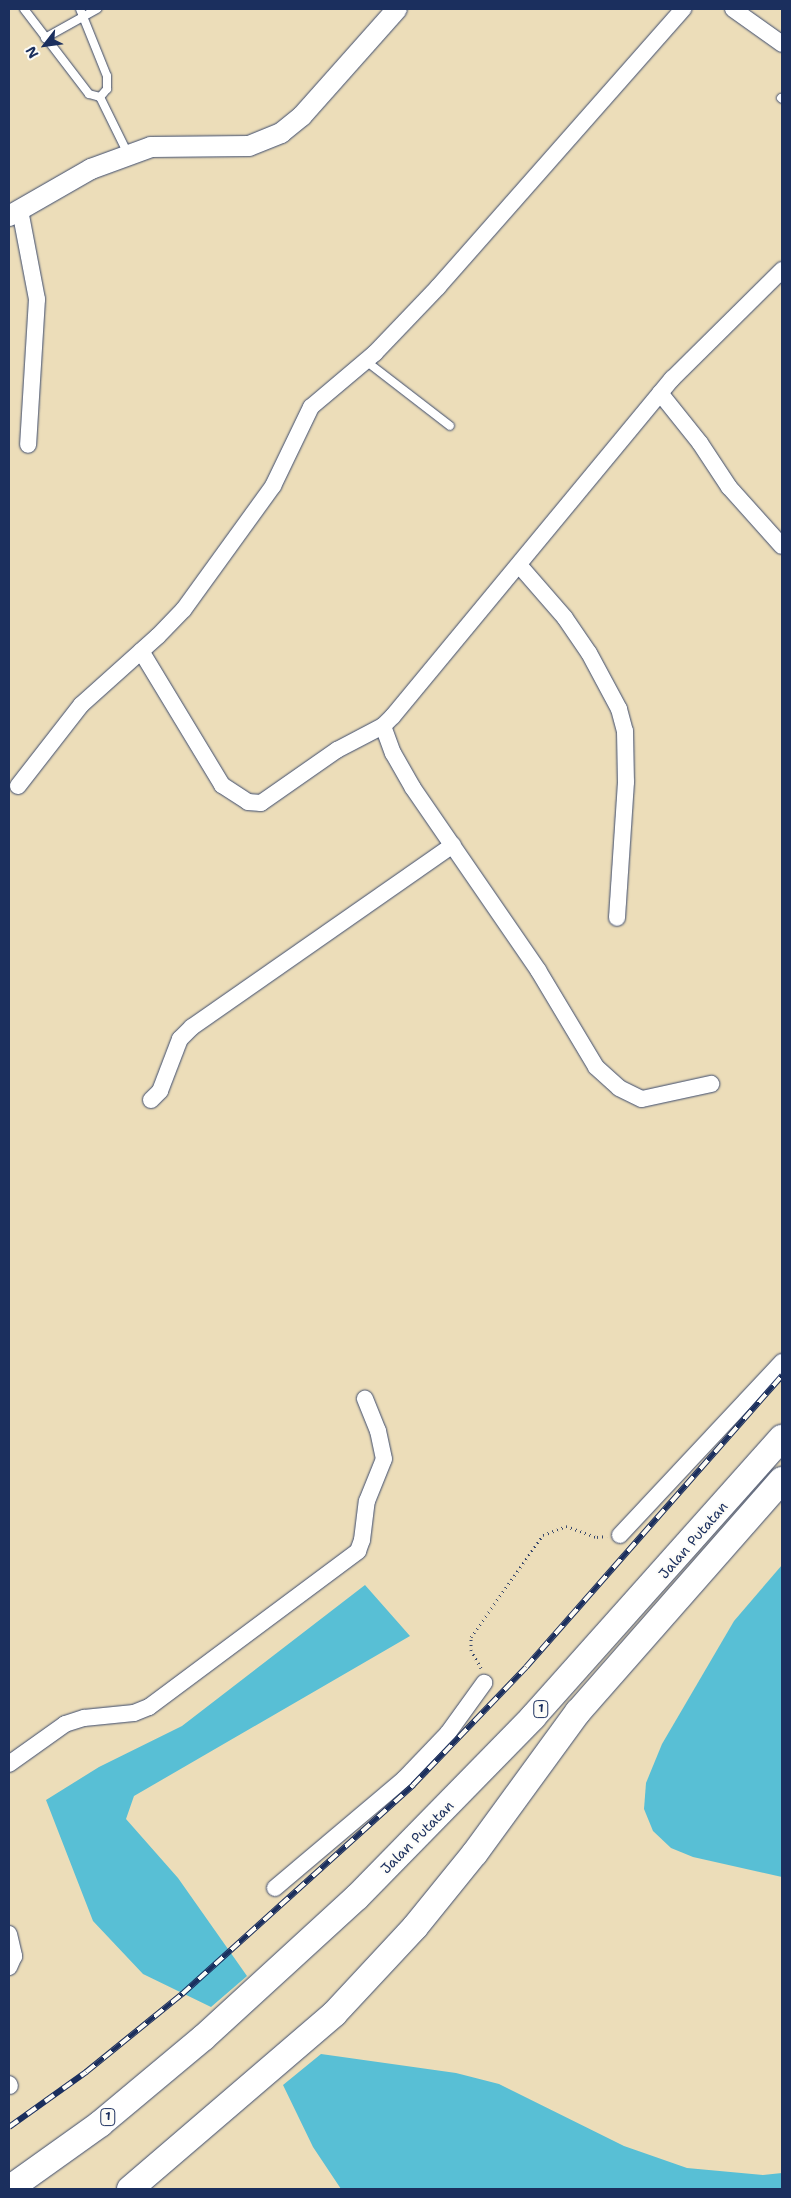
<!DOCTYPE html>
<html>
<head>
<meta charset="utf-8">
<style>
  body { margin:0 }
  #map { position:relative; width:791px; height:2198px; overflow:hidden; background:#ecddb9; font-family:"Shantell Sans",sans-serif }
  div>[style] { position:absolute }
  .water>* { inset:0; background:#58bfd5 }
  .path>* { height:3px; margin-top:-1.5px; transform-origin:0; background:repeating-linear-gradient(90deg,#3a496c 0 1px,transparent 0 5px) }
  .roads { filter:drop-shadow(0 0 1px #3a496c) drop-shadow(0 0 1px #3a496c) }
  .service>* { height:8px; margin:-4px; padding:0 4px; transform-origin:4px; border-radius:4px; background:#fff }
  .minor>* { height:16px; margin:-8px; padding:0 8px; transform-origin:8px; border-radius:8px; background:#fff }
  .tertiary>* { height:20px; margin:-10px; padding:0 10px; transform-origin:10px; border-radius:10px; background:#fff }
  .trunk>* { height:26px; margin:-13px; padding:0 13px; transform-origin:13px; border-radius:13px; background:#fff }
  .rail>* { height:5.5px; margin-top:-2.75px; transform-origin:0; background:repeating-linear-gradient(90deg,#fdfcf7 0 11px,#1b2f5e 0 22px); box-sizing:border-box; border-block:1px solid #1b2f5e }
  span { translate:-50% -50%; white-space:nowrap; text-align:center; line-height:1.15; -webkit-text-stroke:4px #fdfcf7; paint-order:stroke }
  .shield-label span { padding:1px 4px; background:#fdfcf7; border:1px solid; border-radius:4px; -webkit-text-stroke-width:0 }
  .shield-label { font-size:12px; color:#1b2f5e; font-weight:700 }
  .street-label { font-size:14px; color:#1b2f5e }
  .frame { position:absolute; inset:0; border:10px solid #1b2f5e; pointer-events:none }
  .north { position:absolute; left:20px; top:20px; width:50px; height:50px; -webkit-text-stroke:4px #fdfcf7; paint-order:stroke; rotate:240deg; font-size:14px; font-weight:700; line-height:20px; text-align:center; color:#1b2f5e }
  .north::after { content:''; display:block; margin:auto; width:18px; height:22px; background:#1b2f5e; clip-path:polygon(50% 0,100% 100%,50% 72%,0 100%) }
</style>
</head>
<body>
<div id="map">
  <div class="water">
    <i style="clip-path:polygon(782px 1565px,782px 1877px,693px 1857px,671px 1848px,653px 1831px,644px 1809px,646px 1783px,662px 1744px,734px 1621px)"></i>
    <i style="clip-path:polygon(365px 1585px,410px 1636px,134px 1796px,126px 1819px,178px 1878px,247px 1976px,211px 2007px,143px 1974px,93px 1921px,46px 1800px,99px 1767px,182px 1726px)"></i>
    <i style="clip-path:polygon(321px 2054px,456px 2073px,499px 2084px,624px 2146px,687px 2168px,763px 2175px,782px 2173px,782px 2189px,341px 2189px,313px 2147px,283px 2085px)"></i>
  </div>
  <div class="path">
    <i style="left:481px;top:1668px;width:21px;rotate:-119deg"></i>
    <i style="left:471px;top:1650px;width:13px;rotate:-90deg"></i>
    <i style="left:471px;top:1637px;width:125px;rotate:-54.8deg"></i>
    <i style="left:543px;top:1535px;width:25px;rotate:-21deg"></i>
    <i style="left:566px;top:1526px;width:33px;rotate:20deg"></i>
    <i style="left:597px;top:1537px;width:10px;rotate:-6deg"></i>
  </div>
  <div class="roads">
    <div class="service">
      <i style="left:24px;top:9px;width:107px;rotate:52.6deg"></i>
      <i style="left:89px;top:94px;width:11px;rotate:15deg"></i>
      <i style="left:80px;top:9px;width:72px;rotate:68.1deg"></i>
      <i style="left:107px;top:76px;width:13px;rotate:90deg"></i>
      <i style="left:107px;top:89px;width:11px;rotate:131deg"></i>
      <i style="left:45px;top:38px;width:60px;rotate:-29.1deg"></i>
      <i style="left:100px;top:97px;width:64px;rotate:63.8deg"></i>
      <i style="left:781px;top:98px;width:1px;rotate:45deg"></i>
      <i style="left:366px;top:361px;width:106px;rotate:37.7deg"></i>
    </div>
    <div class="minor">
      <i style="left:733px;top:9px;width:60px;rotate:35.5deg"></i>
      <i style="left:20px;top:210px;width:91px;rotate:79.2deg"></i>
      <i style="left:37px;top:299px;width:146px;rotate:93.5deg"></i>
      <i style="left:660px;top:393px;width:64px;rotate:51.3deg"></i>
      <i style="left:700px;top:443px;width:53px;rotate:56.6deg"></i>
      <i style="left:729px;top:487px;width:79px;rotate:48.1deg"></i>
      <i style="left:519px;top:565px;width:70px;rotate:49deg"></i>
      <i style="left:565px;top:618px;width:42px;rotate:55.6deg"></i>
      <i style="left:589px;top:653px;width:64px;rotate:61.8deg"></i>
      <i style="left:619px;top:709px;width:23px;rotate:75deg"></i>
      <i style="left:625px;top:731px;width:51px;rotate:88.9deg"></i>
      <i style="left:626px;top:782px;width:136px;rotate:93.8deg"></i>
      <i style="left:141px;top:651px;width:157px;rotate:58.8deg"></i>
      <i style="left:222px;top:785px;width:31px;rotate:33deg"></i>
      <i style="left:248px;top:802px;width:13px;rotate:4deg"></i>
      <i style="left:261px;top:803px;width:93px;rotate:-34.9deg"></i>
      <i style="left:337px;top:750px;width:52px;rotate:-27.6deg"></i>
      <i style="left:383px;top:726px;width:14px;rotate:-45deg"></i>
      <i style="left:393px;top:716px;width:438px;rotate:-50.4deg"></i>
      <i style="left:672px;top:379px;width:155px;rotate:-44.7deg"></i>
      <i style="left:383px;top:726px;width:29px;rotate:70deg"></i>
      <i style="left:393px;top:753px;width:40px;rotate:60.3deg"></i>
      <i style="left:413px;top:788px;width:221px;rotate:55.5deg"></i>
      <i style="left:538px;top:970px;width:113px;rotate:59.1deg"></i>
      <i style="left:596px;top:1067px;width:31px;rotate:42deg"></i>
      <i style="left:619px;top:1088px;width:25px;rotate:26deg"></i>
      <i style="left:642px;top:1099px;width:71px;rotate:-12.3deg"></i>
      <i style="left:18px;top:786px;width:103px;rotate:-52.1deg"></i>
      <i style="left:81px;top:705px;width:103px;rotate:-41.9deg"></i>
      <i style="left:158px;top:636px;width:37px;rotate:-46deg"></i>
      <i style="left:184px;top:609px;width:152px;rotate:-54.1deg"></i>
      <i style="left:273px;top:486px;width:88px;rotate:-64.3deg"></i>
      <i style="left:311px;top:407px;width:84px;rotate:-40.2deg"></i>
      <i style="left:375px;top:353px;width:91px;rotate:-46.3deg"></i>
      <i style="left:438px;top:287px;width:371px;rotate:-48.6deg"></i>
      <i style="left:151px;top:1100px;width:13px;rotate:-45deg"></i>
      <i style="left:160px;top:1091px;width:56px;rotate:-69deg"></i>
      <i style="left:180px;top:1039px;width:17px;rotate:-45deg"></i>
      <i style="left:192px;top:1027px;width:318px;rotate:-34.9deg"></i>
      <i style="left:620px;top:1535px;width:237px;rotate:-46.9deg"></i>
      <i style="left:9px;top:1764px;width:69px;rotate:-35.5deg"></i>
      <i style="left:65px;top:1724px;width:20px;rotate:-18deg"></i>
      <i style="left:84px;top:1718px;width:50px;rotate:-5.7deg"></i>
      <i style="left:134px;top:1713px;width:16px;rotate:-22deg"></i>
      <i style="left:149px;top:1707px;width:261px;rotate:-36.7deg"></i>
      <i style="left:358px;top:1551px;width:12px;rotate:-70deg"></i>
      <i style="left:362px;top:1540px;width:39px;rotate:-83deg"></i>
      <i style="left:367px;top:1501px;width:45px;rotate:-68deg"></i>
      <i style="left:384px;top:1459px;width:29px;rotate:-102deg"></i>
      <i style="left:378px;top:1431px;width:35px;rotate:-112deg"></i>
      <i style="left:275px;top:1888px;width:169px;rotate:-40.2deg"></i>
      <i style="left:404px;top:1779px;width:64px;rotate:-46.3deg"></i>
      <i style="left:448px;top:1733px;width:62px;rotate:-54.2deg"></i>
      <i style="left:9px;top:1934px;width:23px;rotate:77deg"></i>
      <i style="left:14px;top:1956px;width:12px;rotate:114deg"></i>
      <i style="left:9px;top:2084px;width:2px;rotate:63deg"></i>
    </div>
    <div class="tertiary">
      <i style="left:9px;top:216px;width:95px;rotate:-29.8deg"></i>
      <i style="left:91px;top:169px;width:64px;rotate:-20.1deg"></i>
      <i style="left:151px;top:147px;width:98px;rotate:-0.6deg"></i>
      <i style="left:249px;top:146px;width:35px;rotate:-22deg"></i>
      <i style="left:281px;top:133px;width:27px;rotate:-39deg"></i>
      <i style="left:302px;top:116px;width:143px;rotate:-48.4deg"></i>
    </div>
    <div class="trunk">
      <i style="left:9px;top:2189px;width:112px;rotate:-35.5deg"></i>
      <i style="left:100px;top:2124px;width:134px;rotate:-39.9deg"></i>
      <i style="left:203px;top:2038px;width:209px;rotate:-42.5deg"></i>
      <i style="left:357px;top:1897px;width:252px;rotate:-45.6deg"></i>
      <i style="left:533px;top:1717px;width:374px;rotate:-48.3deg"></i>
      <i style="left:130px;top:2189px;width:269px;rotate:-40.6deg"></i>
      <i style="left:334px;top:2014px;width:119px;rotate:-47deg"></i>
      <i style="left:415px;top:1927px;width:95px;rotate:-51deg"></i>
      <i style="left:475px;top:1853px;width:175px;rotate:-53.9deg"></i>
      <i style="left:578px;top:1712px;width:309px;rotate:-48.7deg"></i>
    </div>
  </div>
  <div class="rail">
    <i style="left:9px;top:2127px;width:95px;rotate:-35.5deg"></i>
    <i style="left:86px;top:2072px;width:124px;rotate:-39.1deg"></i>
    <i style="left:182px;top:1994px;width:312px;rotate:-42.1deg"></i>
    <i style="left:413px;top:1785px;width:163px;rotate:-46.2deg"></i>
    <i style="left:526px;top:1667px;width:388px;rotate:-48.7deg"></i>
  </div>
  <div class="shield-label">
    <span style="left:541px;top:1709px">1</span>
    <span style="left:108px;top:2117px">1</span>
  </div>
  <div class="street-label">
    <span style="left:693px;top:1540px;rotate:-49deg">Jalan Putatan</span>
    <span style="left:417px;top:1837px;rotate:-45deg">Jalan Putatan</span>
  </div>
  <div class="frame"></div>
  <div class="north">N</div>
</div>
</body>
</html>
